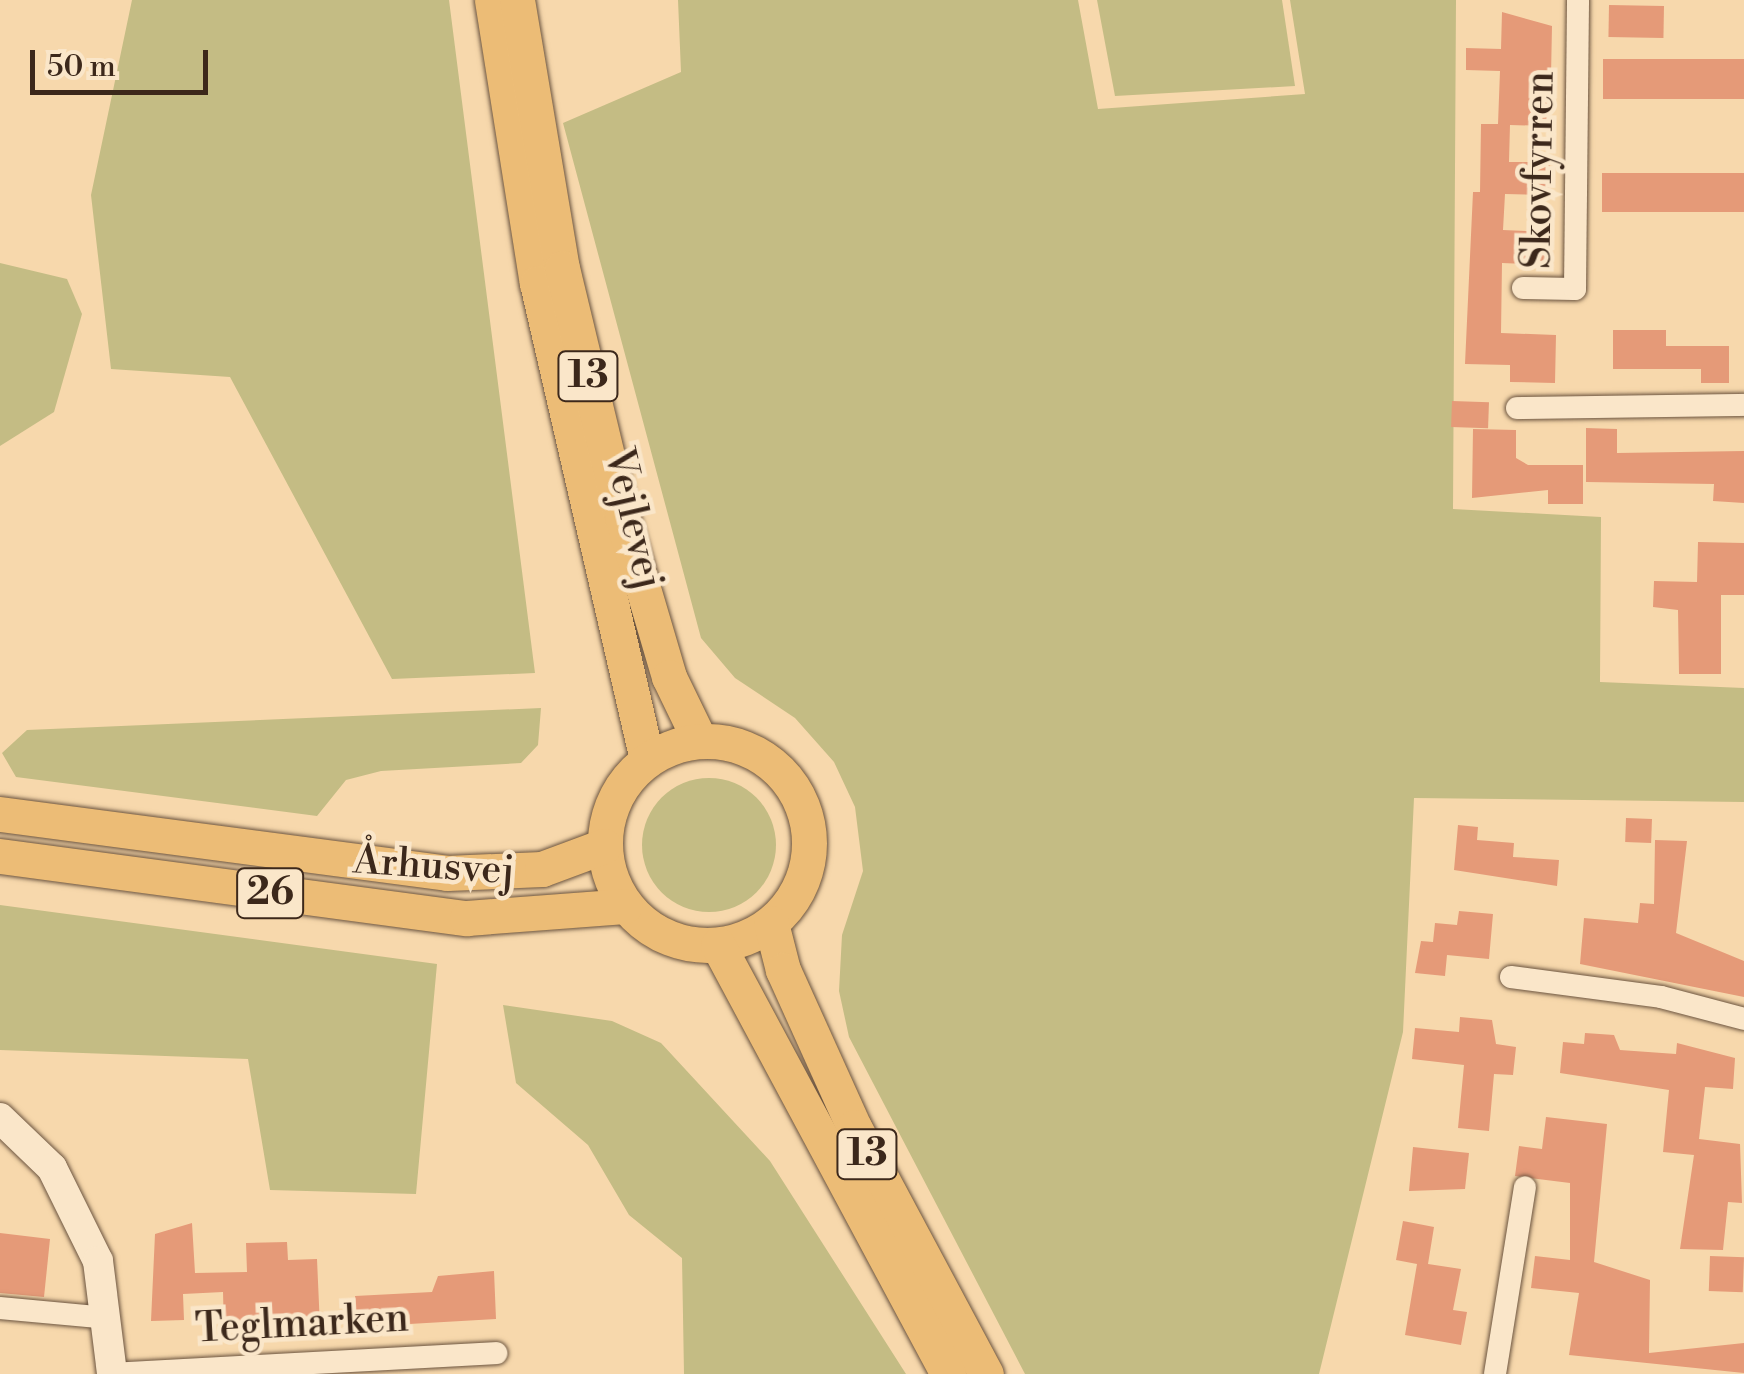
<!DOCTYPE html>
<html>
<head>
<meta charset="utf-8">
<style>
  body { margin:0 }
  #map { position:relative; width:1744px; height:1374px; overflow:hidden; background:#f7d8ac; font-family:"Libre Bodoni",serif }
  div>[style] { position:absolute }
  .green>* { inset:0; background:#c4bc84 }
  .round { border-radius:50% }
  .building>* { inset:0; background:#e59a78; transform-origin:0 0 }
  .roads { filter:drop-shadow(0 0 2px #6b543f) drop-shadow(0 0 2px #6b543f) }
  .street>* { height:22px; margin:-11px; padding:0 11px; transform-origin:11px; border-radius:11px; background:#fae6c9 }
  .secondary>* { height:30px; margin:-15px; padding:0 15px; transform-origin:15px; border-radius:15px; background:#fae6c9 }
  .primary>* { height:35px; margin:-17.5px; padding:0 17.5px; transform-origin:17.5px; border-radius:17.5px; background:#ecbc76 }
  .primary>.ring { margin:-17.5px; padding:0; box-sizing:content-box; background:none; border:35px solid #ecbc76; border-radius:50% }
  span { translate:-50% -50%; white-space:nowrap; text-align:center; line-height:1.15; -webkit-text-stroke:9px #fae6c9; paint-order:stroke }
  .shield-label span { padding:2px 8px; background:#fae6c9; border:2px solid; border-radius:8px; -webkit-text-stroke-width:0 }
  .shield-label { font-size:38px; color:#3c281b; font-weight:700 }
  .street-label { font-size:40px; color:#3c281b }
  .scale { position:absolute; left:30px; top:50px; width:178px; height:45px; box-sizing:border-box; border:5px solid #3c281b; border-top:0; padding-left:12px; font-size:30px; line-height:35px; white-space:nowrap; color:#3c281b; -webkit-text-stroke:8px #fae6c9; paint-order:stroke }
</style>
</head>
<body>
<div id="map">
  <div class="green">
    <i style="clip-path:polygon(132px 0,449px 0,535px 673px,392px 679px,230px 377px,111px 369px,91px 195px)"></i>
    <i style="clip-path:polygon(678px 0,1078px 0,1098px 109px,1305px 94px,1290px 0,1456px 0,1453px 509px,1601px 517px,1600px 682px,1744px 688px,1744px 802px,1414px 798px,1403px 1032px,1319px 1374px,1025px 1374px,849px 1037px,839px 991px,842px 935px,863px 871px,855px 807px,834px 762px,795px 718px,735px 678px,701px 638px,563px 123px,681px 72px)"></i>
    <i style="clip-path:polygon(1097px 0,1282px 0,1295px 86px,1115px 96px)"></i>
    <i style="clip-path:polygon(0 263px,67px 279px,82px 314px,54px 412px,0 446px)"></i>
    <i style="clip-path:polygon(541px 708px,538px 745px,521px 763px,381px 771px,346px 780px,317px 816px,16px 777px,2px 753px,27px 730px)"></i>
    <i class="round" style="left:642px;top:778px;width:134px;height:134px"></i>
    <i style="clip-path:polygon(0 905px,437px 964px,416px 1194px,270px 1190px,248px 1059px,0 1050px)"></i>
    <i style="clip-path:polygon(503px 1005px,612px 1021px,661px 1043px,770px 1161px,906px 1374px,684px 1374px,682px 1258px,629px 1215px,588px 1145px,516px 1083px)"></i>
  </div>
  <div class="building">
    <i style="left:1609px;top:5px;width:55px;height:32px;rotate:1deg"></i>
    <i style="clip-path:polygon(1502px 12px,1552px 26px,1550px 126px,1510px 125px,1509px 162px,1550px 162px,1549px 195px,1505px 194px,1503px 230px,1549px 232px,1548px 265px,1502px 263px,1501px 333px,1556px 335px,1555px 383px,1510px 382px,1510px 365px,1465px 364px,1473px 192px,1480px 192px,1481px 124px,1498px 124px,1500px 71px,1466px 70px,1466px 48px,1501px 49px)"></i>
    <i style="left:1744px;top:59px;width:40px;height:141px;rotate:90deg"></i>
    <i style="left:1744px;top:173px;width:39px;height:142px;rotate:90deg"></i>
    <i style="clip-path:polygon(1613px 330px,1666px 330px,1666px 346px,1729px 346px,1729px 383px,1701px 383px,1701px 369px,1613px 369px)"></i>
    <i style="left:1452px;top:401px;width:37px;height:26px;rotate:2deg"></i>
    <i style="clip-path:polygon(1586px 428px,1617px 429px,1617px 453px,1744px 451px,1744px 503px,1713px 501px,1714px 484px,1586px 482px)"></i>
    <i style="clip-path:polygon(1473px 429px,1516px 430px,1516px 458px,1528px 465px,1583px 465px,1583px 504px,1548px 504px,1548px 490px,1472px 498px)"></i>
    <i style="clip-path:polygon(1698px 542px,1744px 543px,1744px 595px,1721px 595px,1721px 674px,1679px 674px,1678px 610px,1653px 607px,1654px 581px,1697px 582px)"></i>
    <i style="left:1626px;top:818px;width:26px;height:24px;rotate:2deg"></i>
    <i style="clip-path:polygon(1458px 825px,1478px 827px,1477px 840px,1514px 843px,1513px 857px,1559px 860px,1557px 886px,1454px 870px)"></i>
    <i style="clip-path:polygon(1655px 840px,1687px 841px,1676px 933px,1744px 961px,1744px 997px,1580px 964px,1584px 918px,1638px 923px,1640px 903px,1654px 904px)"></i>
    <i style="clip-path:polygon(1459px 911px,1493px 914px,1489px 959px,1447px 955px,1445px 976px,1415px 973px,1421px 941px,1433px 942px,1435px 923px,1457px 925px)"></i>
    <i style="clip-path:polygon(1460px 1017px,1492px 1020px,1496px 1044px,1516px 1047px,1513px 1075px,1494px 1074px,1489px 1131px,1458px 1128px,1464px 1065px,1412px 1059px,1415px 1028px,1459px 1032px)"></i>
    <i style="clip-path:polygon(1585px 1033px,1614px 1035px,1620px 1050px,1676px 1054px,1677px 1043px,1735px 1058px,1733px 1089px,1705px 1087px,1699px 1139px,1740px 1144px,1742px 1203px,1728px 1202px,1723px 1250px,1680px 1249px,1694px 1155px,1663px 1152px,1669px 1090px,1560px 1073px,1563px 1042px,1584px 1044px)"></i>
    <i style="clip-path:polygon(1546px 1117px,1607px 1124px,1594px 1262px,1650px 1280px,1649px 1353px,1744px 1343px,1744px 1373px,1569px 1355px,1579px 1293px,1531px 1288px,1535px 1256px,1570px 1260px,1570px 1183px,1515px 1176px,1519px 1146px,1542px 1149px)"></i>
    <i style="clip-path:polygon(1413px 1147px,1469px 1153px,1465px 1189px,1409px 1191px)"></i>
    <i style="clip-path:polygon(1403px 1221px,1434px 1227px,1428px 1264px,1461px 1269px,1453px 1310px,1467px 1312px,1461px 1345px,1405px 1335px,1417px 1264px,1396px 1260px)"></i>
    <i style="clip-path:polygon(192px 1223px,195px 1273px,247px 1272px,246px 1243px,287px 1242px,288px 1260px,317px 1259px,320px 1327px,224px 1331px,223px 1292px,183px 1294px,184px 1320px,151px 1321px,155px 1234px)"></i>
    <i style="clip-path:polygon(0 1233px,50px 1239px,44px 1297px,0 1293px)"></i>
    <i style="left:1710px;top:1256px;width:34px;height:35px;rotate:2deg"></i>
    <i style="clip-path:polygon(494px 1271px,496px 1319px,357px 1327px,355px 1296px,432px 1292px,438px 1276px)"></i>
  </div>
  <div class="roads">
    <div class="street">
      <i style="left:1523px;top:288px;width:52px;rotate:1.1deg"></i>
      <i style="left:1575px;top:289px;width:289px;rotate:-89.4deg"></i>
      <i style="left:1517px;top:408px;width:227px;rotate:-0.8deg"></i>
      <i style="left:1511px;top:977px;width:151px;rotate:7.6deg"></i>
      <i style="left:1661px;top:997px;width:86px;rotate:14.8deg"></i>
      <i style="left:0;top:1308px;width:107px;rotate:5.3deg"></i>
      <i style="left:112px;top:1374px;width:385px;rotate:-3.1deg"></i>
      <i style="left:1495px;top:1374px;width:189px;rotate:-80.9deg"></i>
    </div>
    <div class="secondary">
      <i style="left:0;top:1118px;width:72px;rotate:43.9deg"></i>
      <i style="left:52px;top:1168px;width:104px;rotate:63.7deg"></i>
      <i style="left:98px;top:1261px;width:114px;rotate:82.9deg"></i>
    </div>
    <div class="primary">
      <i style="left:492px;top:0;width:287px;rotate:81deg"></i>
      <i style="left:537px;top:283px;width:489px;rotate:77deg"></i>
      <i style="left:517px;top:0;width:272px;rotate:80.5deg"></i>
      <i style="left:562px;top:268px;width:256px;rotate:76.5deg"></i>
      <i style="left:622px;top:517px;width:167px;rotate:73.6deg"></i>
      <i style="left:669px;top:677px;width:71px;rotate:64.2deg"></i>
      <i class="ring" style="left:605px;top:741px;width:169px;height:169px"></i>
      <i style="left:0;top:814px;width:451px;rotate:7.5deg"></i>
      <i style="left:447px;top:873px;width:95px;rotate:-2.4deg"></i>
      <i style="left:542px;top:869px;width:66px;rotate:-20.4deg"></i>
      <i style="left:0;top:856px;width:471px;rotate:7.6deg"></i>
      <i style="left:467px;top:918px;width:158px;rotate:-4.3deg"></i>
      <i style="left:771px;top:923px;width:49px;rotate:75.7deg"></i>
      <i style="left:783px;top:970px;width:172px;rotate:65.7deg"></i>
      <i style="left:854px;top:1127px;width:280px;rotate:61.9deg"></i>
      <i style="left:718px;top:945px;width:487px;rotate:61.8deg"></i>
    </div>
  </div>
  <div class="shield-label">
    <span style="left:588px;top:376px">13</span>
    <span style="left:270px;top:893px">26</span>
    <span style="left:867px;top:1154px">13</span>
  </div>
  <div class="street-label">
    <span style="left:1539px;top:170px;rotate:-89deg">Skovfyrren</span>
    <span style="left:633px;top:519px;rotate:77deg">Vejlevej</span>
    <span style="left:434px;top:866px;rotate:4deg">Århusvej</span>
    <span style="left:302px;top:1324px;rotate:-3deg">Teglmarken</span>
  </div>
  <div class="scale">50 m</div>
</div>
</body>
</html>
